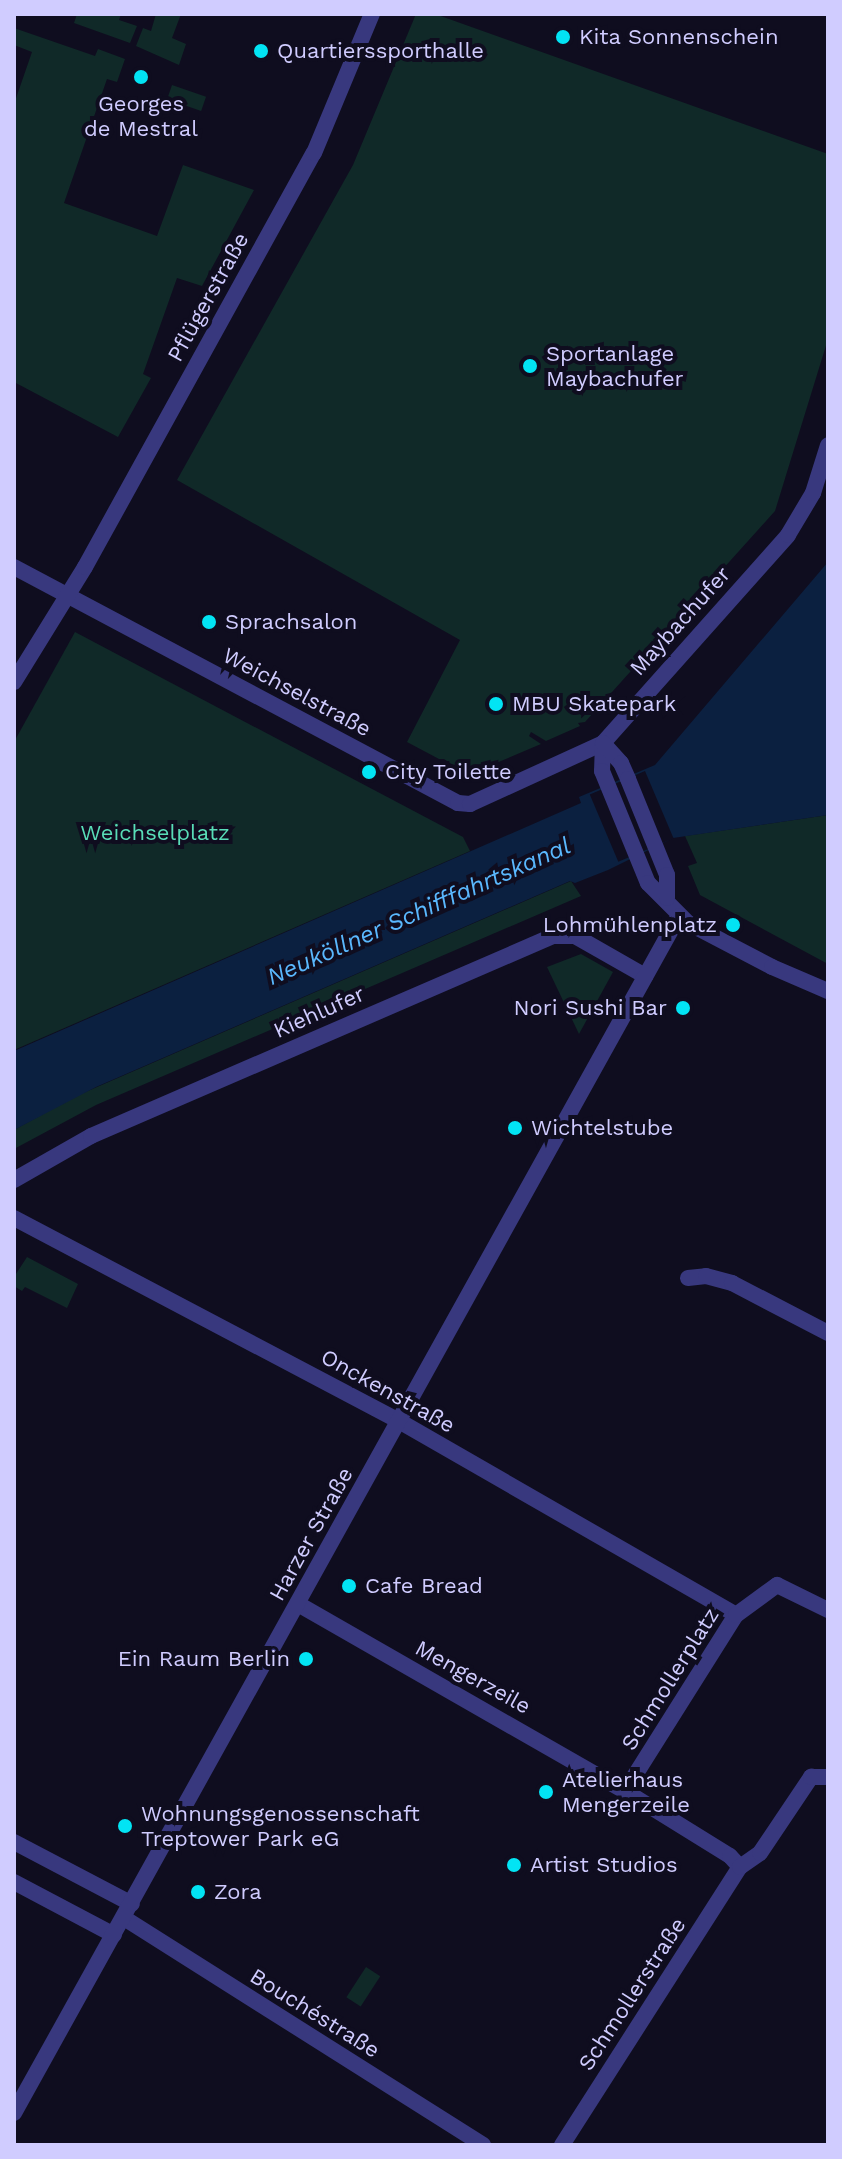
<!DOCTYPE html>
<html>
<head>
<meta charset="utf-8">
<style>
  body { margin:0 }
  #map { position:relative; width:842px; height:2159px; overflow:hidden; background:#0f0d1f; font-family:"Work Sans",sans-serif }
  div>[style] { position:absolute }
  .green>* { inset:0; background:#102928; transform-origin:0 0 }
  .water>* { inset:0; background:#0b2040 }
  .pier>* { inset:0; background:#0f0d1f; transform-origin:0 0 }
  .minor>* { height:16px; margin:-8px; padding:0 8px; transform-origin:8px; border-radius:8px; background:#38387e }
  .dots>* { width:22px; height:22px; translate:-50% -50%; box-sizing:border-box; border:4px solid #0f0d1f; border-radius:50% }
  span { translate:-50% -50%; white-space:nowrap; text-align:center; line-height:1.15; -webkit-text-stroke:8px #0f0d1f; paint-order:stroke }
  .poi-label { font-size:22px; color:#d0ccff }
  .left { translate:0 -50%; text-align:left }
  .right { translate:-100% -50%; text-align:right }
  .street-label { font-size:22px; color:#d0ccff }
  .park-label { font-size:22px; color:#59ddb8 }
  .water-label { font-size:24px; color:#5ab8fe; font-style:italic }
  .frame { position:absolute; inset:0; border:16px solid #d0ccff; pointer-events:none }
</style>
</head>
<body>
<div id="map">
  <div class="green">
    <i style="clip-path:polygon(77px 14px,121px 14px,119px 20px,137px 26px,130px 43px,74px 23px)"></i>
    <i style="clip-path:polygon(156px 14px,181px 14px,172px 38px,186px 44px,179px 65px,136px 46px,143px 28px,151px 31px)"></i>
    <i style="clip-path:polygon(416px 14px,435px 14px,828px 154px,828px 339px,775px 511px,585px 722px,578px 723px,580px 726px,546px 741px,531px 732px,529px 736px,541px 744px,468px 775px,444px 759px,439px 759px,407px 742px,460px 640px,177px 480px,353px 165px)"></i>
    <i style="clip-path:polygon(14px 28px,95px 56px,98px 49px,125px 59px,117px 82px,107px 79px,64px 203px,157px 236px,183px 165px,254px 190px,202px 286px,177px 278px,143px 374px,151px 378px,118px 437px,14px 382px,14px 104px,32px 52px,14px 45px)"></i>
    <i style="left:172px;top:85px;width:36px;height:15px;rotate:19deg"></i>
    <i style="clip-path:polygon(75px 632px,463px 837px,470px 851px,14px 1050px,14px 742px)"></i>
    <i style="clip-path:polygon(828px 815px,828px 964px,700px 895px,688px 866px,697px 863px,685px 836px)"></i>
    <i style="clip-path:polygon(571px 881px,581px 896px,96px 1105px,14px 1149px,14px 1130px,74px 1097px)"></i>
    <i style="clip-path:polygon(581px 954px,613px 972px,579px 1034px,547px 967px)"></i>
    <i style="clip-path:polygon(27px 1257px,78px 1284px,67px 1308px,25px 1287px,22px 1291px,14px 1286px,14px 1277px)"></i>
    <i style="left:366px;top:1967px;width:17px;height:36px;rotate:33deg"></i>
  </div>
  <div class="water">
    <i style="clip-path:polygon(828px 562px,828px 815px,673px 838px,608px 870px,575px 883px,570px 881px,96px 1087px,14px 1130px,14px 1051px,581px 803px,579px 797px,655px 765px)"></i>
  </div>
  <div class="pier">
    <i style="left:645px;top:771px;width:73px;height:60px;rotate:67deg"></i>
  </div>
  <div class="minor">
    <i style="left:14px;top:567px;width:503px;rotate:27.99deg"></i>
    <i style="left:458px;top:803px;width:12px;rotate:5deg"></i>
    <i style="left:470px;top:804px;width:146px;rotate:-24.6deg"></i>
    <i style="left:603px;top:743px;width:278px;rotate:-48.3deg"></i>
    <i style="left:788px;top:535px;width:49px;rotate:-59.2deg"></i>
    <i style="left:813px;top:493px;width:50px;rotate:-72.6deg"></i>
    <i style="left:14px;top:682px;width:135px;rotate:-58.3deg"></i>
    <i style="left:85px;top:567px;width:473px;rotate:-61.1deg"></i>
    <i style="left:314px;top:153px;width:151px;rotate:-67.4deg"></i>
    <i style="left:603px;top:743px;width:28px;rotate:92deg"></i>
    <i style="left:602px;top:771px;width:121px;rotate:67.7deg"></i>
    <i style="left:648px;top:883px;width:57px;rotate:45deg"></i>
    <i style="left:688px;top:923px;width:95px;rotate:27.6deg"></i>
    <i style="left:772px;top:967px;width:61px;rotate:23.2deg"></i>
    <i style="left:603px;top:743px;width:27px;rotate:48deg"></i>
    <i style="left:621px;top:763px;width:17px;rotate:66deg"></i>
    <i style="left:628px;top:779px;width:104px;rotate:67.9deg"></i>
    <i style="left:667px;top:875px;width:23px;rotate:90deg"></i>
    <i style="left:14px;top:1180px;width:89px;rotate:-29.7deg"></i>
    <i style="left:91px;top:1136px;width:503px;rotate:-23.41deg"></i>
    <i style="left:553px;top:936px;width:22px"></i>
    <i style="left:575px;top:936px;width:81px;rotate:29.7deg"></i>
    <i style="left:14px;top:1218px;width:435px;rotate:27.8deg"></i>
    <i style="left:399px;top:1421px;width:389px;rotate:29.9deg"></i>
    <i style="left:688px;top:1278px;width:18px;rotate:-6deg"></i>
    <i style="left:706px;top:1276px;width:27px;rotate:15deg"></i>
    <i style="left:732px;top:1283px;width:108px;rotate:27.5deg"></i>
    <i style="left:298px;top:1604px;width:377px;rotate:29.8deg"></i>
    <i style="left:625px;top:1791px;width:123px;rotate:31.8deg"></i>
    <i style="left:730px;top:1856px;width:15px;rotate:48deg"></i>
    <i style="left:625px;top:1791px;width:208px;rotate:-57.8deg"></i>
    <i style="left:736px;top:1615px;width:51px;rotate:-36.2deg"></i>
    <i style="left:777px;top:1585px;width:57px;rotate:26.1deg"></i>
    <i style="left:14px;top:1842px;width:133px;rotate:27.7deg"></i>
    <i style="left:14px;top:1882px;width:113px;rotate:27.9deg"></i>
    <i style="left:124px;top:1918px;width:425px;rotate:32.3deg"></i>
    <i style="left:14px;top:2113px;width:1369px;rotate:-60.95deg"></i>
    <i style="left:562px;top:2145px;width:330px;rotate:-57.4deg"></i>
    <i style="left:740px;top:1867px;width:24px;rotate:-35deg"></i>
    <i style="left:760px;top:1853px;width:92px;rotate:-56.1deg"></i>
    <i style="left:811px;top:1777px;width:17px"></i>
  </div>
  <div class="dots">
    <i style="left:563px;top:37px;background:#02e4f4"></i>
    <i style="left:261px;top:51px;background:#02e4f4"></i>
    <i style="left:141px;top:77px;background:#02e4f4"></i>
    <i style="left:530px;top:366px;background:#02e4f4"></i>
    <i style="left:209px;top:622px;background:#02e4f4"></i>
    <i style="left:496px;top:704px;background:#02e4f4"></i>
    <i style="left:369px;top:772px;background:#02e4f4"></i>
    <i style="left:733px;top:925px;background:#02e4f4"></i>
    <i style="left:683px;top:1008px;background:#02e4f4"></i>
    <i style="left:515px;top:1128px;background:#02e4f4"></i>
    <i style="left:349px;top:1586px;background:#02e4f4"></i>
    <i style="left:306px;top:1659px;background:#02e4f4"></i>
    <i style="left:546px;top:1792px;background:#02e4f4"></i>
    <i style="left:125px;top:1826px;background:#02e4f4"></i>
    <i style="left:514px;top:1865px;background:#02e4f4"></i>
    <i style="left:198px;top:1892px;background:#02e4f4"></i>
  </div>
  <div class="poi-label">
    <span class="left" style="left:579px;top:37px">Kita Sonnenschein</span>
    <span class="left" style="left:277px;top:51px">Quartierssporthalle</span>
    <span style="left:141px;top:116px">Georges<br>de Mestral</span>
    <span class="left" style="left:546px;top:366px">Sportanlage<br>Maybachufer</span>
    <span class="left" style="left:225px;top:622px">Sprachsalon</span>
    <span class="left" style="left:512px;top:704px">MBU Skatepark</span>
    <span class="left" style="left:385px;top:772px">City Toilette</span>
    <span class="right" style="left:717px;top:925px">Lohmühlenplatz</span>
    <span class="right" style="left:667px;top:1008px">Nori Sushi Bar</span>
    <span class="left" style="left:531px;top:1128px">Wichtelstube</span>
    <span class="left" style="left:365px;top:1586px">Cafe Bread</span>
    <span class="right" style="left:290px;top:1659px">Ein Raum Berlin</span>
    <span class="left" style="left:562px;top:1792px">Atelierhaus<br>Mengerzeile</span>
    <span class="left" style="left:141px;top:1826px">Wohnungsgenossenschaft<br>Treptower Park eG</span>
    <span class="left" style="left:530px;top:1865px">Artist Studios</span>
    <span class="left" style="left:214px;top:1892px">Zora</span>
  </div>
  <div class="street-label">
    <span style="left:208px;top:297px;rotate:-61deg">Pflügerstraße</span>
    <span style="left:680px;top:621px;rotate:-48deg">Maybachufer</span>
    <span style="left:297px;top:692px;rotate:28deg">Weichselstraße</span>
    <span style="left:319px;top:1012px;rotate:-24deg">Kiehlufer</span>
    <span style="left:388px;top:1391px;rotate:29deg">Onckenstraße</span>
    <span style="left:311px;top:1534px;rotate:-61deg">Harzer Straße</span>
    <span style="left:473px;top:1677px;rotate:29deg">Mengerzeile</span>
    <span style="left:670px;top:1679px;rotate:-58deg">Schmollerplatz</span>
    <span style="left:632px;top:1994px;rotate:-57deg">Schmollerstraße</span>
    <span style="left:315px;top:2013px;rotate:32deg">Bouchéstraße</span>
  </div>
  <div class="park-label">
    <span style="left:155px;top:833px">Weichselplatz</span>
  </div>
  <div class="water-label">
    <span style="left:419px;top:912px;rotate:-24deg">Neuköllner Schifffahrtskanal</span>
  </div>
  <div class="frame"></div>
</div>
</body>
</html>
